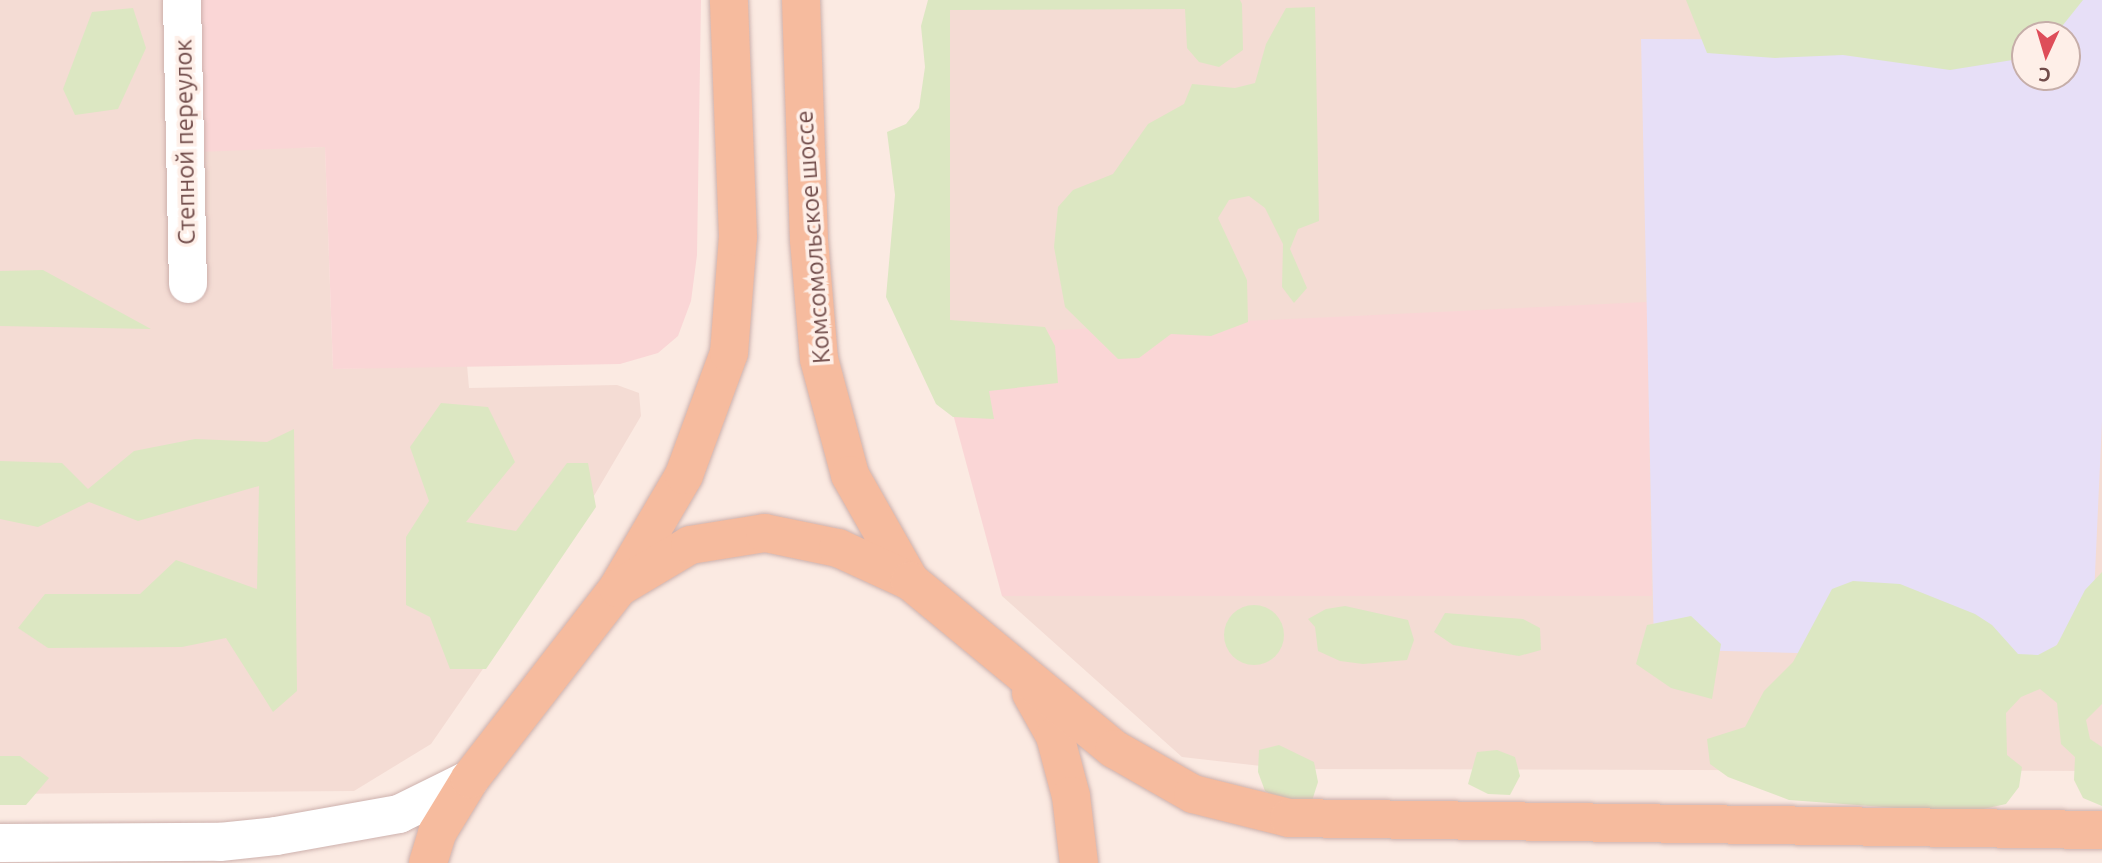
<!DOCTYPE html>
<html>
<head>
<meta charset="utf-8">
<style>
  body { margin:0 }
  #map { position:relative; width:2102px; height:863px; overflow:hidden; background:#fbeae2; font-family:Ubuntu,sans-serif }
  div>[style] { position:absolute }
  .residential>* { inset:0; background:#f4dcd4 }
  .commercial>* { inset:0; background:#fad6d6 }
  .education>* { inset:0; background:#e7dff7 }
  .green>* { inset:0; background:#dce7c2 }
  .round { border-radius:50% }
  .roads { filter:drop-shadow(0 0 2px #cdb1ad) drop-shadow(0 0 2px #cdb1ad) }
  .street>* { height:38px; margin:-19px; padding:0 19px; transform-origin:19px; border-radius:19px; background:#fff }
  .secondary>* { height:38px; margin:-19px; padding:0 19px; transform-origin:19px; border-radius:19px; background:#fff }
  .primary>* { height:38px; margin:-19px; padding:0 19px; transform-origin:19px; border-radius:19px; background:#f6bb9e }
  span { translate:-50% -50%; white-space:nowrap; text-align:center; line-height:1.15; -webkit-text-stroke:7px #feefe8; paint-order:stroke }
  .street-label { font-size:24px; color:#714c4a }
  .north { position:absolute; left:2011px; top:21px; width:70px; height:70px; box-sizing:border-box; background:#feefe8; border:2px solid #c6aea9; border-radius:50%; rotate:184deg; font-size:19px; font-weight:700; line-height:28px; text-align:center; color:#714c4a }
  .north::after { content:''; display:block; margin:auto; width:24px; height:32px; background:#de4d59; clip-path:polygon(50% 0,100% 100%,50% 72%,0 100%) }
</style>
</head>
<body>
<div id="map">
  <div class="residential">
    <i style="clip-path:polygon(0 0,163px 0,166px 151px,325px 147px,333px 369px,467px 365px,469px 388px,617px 385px,639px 393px,641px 416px,545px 579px,431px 744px,354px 791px,0 794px)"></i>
    <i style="clip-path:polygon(evenodd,951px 0,2102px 0,2102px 771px,1287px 769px,1182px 757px,1002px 596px,1651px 596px,932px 336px,941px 8px,951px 0,2025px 35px,2067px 35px,2067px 77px,2025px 77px,2025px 35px)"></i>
  </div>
  <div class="commercial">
    <i style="clip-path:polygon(197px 0,701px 0,697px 255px,691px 301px,678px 336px,658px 353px,620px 364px,333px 369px,325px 147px,198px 152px)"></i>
    <i style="clip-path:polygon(1647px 302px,1652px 596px,1002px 596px,932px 336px)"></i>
  </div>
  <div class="education">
    <i style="clip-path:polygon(evenodd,1999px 0,2102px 0,2102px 421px,2094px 596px,2045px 660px,1654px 649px,1641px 39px,1998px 40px,1999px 0,2025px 35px,2067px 35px,2067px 77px,2025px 77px,2025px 35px)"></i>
  </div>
  <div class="green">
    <i style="clip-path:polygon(928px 0,1240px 0,1242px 4px,1243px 50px,1219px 67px,1199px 62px,1187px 48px,1185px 9px,950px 10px,950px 320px,1045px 327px,1055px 346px,1058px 383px,989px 391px,994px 419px,953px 417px,936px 404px,886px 297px,895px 195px,887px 132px,906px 124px,919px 108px,925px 67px,921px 26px)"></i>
    <i style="clip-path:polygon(1686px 0,2083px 0,2055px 35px,2025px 35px,2025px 58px,1950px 70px,1843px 55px,1775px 58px,1707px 53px)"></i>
    <i style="clip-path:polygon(1315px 7px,1319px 221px,1298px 229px,1290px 249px,1307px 288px,1294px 303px,1282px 287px,1283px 244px,1265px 208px,1249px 196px,1229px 200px,1218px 218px,1247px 280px,1248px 322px,1211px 336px,1171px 334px,1139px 358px,1118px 359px,1065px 307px,1054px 247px,1058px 207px,1073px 190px,1113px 174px,1148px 124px,1184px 104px,1192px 84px,1235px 88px,1255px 83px,1266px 44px,1286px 8px)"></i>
    <i style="clip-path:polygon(133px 8px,146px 48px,118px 109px,75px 115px,63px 89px,92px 12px)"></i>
    <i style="clip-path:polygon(43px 270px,151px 329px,0 326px,0 271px)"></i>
    <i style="clip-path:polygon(441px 403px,488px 407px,515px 462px,466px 522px,516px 531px,567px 463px,588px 463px,596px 507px,486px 669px,450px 669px,430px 617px,406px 605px,406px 537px,429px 501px,410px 447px)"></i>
    <i style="clip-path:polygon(294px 429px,297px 691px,273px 712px,226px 638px,182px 647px,48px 648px,18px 628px,45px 594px,140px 594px,176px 560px,257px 589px,259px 486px,138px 521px,89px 502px,38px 527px,0 519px,0 461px,62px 463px,88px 489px,134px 451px,195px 439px,267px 442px)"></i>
    <i style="clip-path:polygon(2102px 572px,2102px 704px,2086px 720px,2090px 739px,2102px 747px,2102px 806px,2083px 798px,2074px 780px,2075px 757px,2061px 744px,2057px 703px,2040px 689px,2021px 697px,2006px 713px,2007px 755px,2022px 767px,2019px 787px,2006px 804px,1965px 813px,1789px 800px,1728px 777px,1710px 764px,1707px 739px,1745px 727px,1764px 691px,1793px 662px,1832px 589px,1853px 581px,1900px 584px,1975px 614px,1992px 625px,2018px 654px,2038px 655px,2057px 645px,2085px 590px)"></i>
    <i class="round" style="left:1224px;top:605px;width:60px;height:60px"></i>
    <i style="clip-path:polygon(1345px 606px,1408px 620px,1414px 640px,1407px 660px,1363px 664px,1340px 661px,1318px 651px,1315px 627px,1308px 619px,1326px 609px)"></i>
    <i style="clip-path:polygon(1445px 613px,1523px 619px,1540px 628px,1541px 650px,1519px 656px,1453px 645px,1434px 632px)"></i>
    <i style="clip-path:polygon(1691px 616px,1721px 644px,1712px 699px,1671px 688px,1636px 664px,1647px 625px)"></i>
    <i style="clip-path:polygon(1279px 745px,1314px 762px,1318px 782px,1311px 804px,1285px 801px,1265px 791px,1258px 772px,1259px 750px)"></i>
    <i style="clip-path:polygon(1497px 750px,1515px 757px,1520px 776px,1510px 795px,1488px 794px,1468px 784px,1477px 752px)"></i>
    <i style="clip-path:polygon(0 756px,20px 756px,49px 778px,26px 805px,0 805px)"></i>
  </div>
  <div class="roads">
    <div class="street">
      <i style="left:182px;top:0;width:284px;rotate:88.8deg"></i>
    </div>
    <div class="secondary">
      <i style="left:0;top:843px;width:220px;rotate:-0.3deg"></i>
      <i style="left:220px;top:842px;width:56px;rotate:-6.1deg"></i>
      <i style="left:276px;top:836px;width:125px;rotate:-10.1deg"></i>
      <i style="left:399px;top:814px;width:79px;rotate:-26.2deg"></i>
    </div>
    <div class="primary">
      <i style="left:801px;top:0;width:240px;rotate:88.1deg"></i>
      <i style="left:809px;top:240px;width:119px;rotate:85.2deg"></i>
      <i style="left:819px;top:359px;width:120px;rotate:75deg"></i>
      <i style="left:850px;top:475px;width:122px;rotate:60.5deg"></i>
      <i style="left:619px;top:586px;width:129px;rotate:-59.6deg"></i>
      <i style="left:684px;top:475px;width:130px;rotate:-69.8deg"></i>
      <i style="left:729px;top:353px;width:116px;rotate:-85.6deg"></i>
      <i style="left:738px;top:237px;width:237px;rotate:-92.2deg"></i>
      <i style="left:1031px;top:693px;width:49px;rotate:60.8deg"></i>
      <i style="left:1055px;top:736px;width:62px;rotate:75.1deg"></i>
      <i style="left:1071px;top:796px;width:67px;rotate:83.2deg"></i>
      <i style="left:428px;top:863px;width:31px;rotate:-73deg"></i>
      <i style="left:437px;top:833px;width:63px;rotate:-58.6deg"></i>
      <i style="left:470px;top:779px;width:242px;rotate:-52.2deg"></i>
      <i style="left:618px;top:588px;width:84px;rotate:-30.8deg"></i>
      <i style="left:690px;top:545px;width:76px;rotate:-9.1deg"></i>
      <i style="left:765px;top:533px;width:75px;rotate:11.6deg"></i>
      <i style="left:838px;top:548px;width:79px;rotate:24.6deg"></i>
      <i style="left:910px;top:581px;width:264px;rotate:39.5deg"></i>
      <i style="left:1114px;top:749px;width:91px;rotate:29.7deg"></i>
      <i style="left:1193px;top:794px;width:99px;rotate:14deg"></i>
      <i style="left:1289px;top:818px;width:813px;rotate:0.85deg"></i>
    </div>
  </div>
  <div class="street-label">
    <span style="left:185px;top:142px;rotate:-91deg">Степной переулок</span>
    <span style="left:813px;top:237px;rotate:-94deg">Комсомольское шоссе</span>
  </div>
  <div class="north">С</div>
</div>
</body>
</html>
